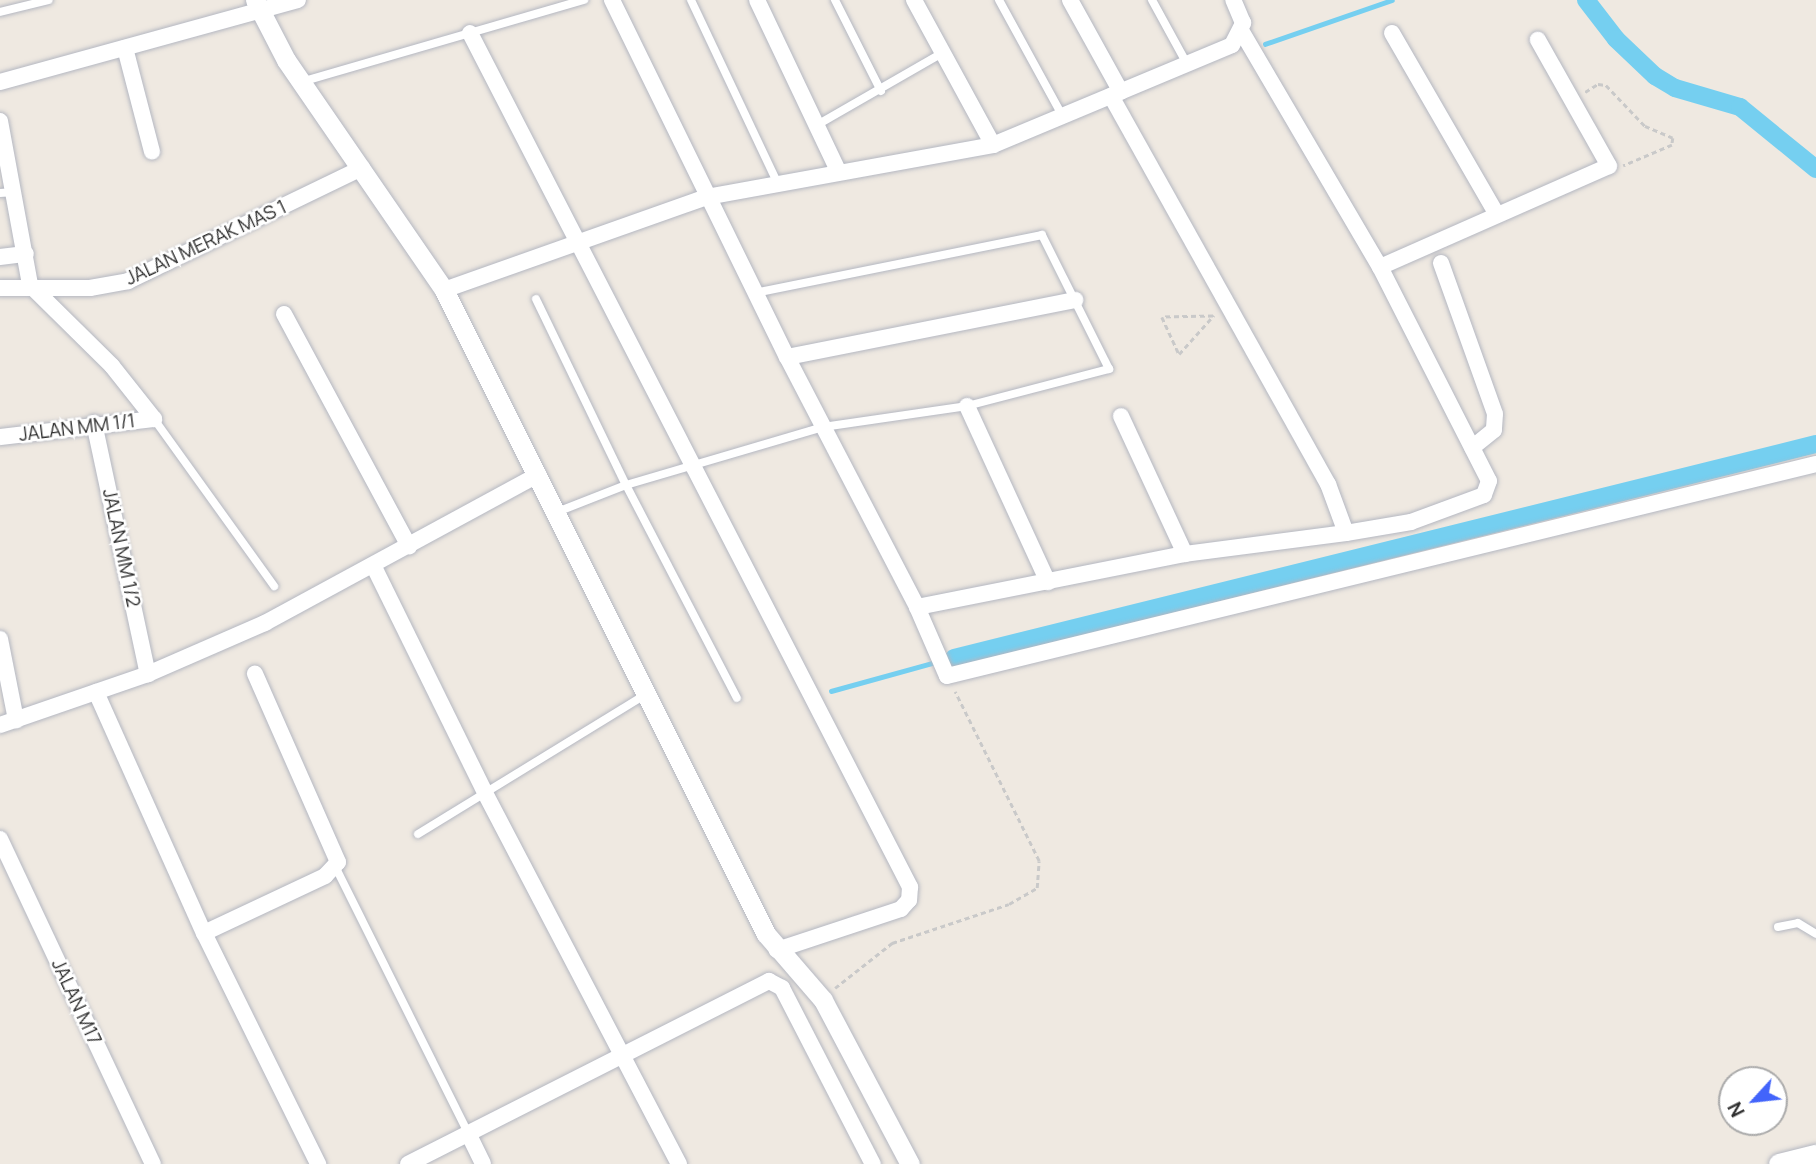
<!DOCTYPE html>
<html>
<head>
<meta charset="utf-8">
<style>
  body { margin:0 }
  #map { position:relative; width:1816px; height:1164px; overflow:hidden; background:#efe9e1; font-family:Manrope,sans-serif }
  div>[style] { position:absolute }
  .stream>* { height:4.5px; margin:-2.25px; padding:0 2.25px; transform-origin:2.25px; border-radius:2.25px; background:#75cff0 }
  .canal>* { height:18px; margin:-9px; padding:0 9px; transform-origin:9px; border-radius:9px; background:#75cff0 }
  .path>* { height:2.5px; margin-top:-1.25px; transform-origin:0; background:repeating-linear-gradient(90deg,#c9c9c9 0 5px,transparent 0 8.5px) }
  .roads { filter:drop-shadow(0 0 2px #b4b7c1) drop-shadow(0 0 2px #b4b7c1) }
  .service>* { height:8px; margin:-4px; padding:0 4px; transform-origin:4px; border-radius:4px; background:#fff }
  .minor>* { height:16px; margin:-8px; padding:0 8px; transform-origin:8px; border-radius:8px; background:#fff }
  .tertiary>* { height:19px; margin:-9.5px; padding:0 9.5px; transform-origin:9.5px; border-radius:9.5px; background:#fff }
  .secondary>* { height:21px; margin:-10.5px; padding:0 10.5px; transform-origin:10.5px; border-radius:10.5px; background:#fff }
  span { translate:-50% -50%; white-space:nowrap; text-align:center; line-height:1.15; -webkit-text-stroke:5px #fff; paint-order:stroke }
  .street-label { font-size:19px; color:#2e2e2e }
  .north { position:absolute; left:1718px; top:1066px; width:70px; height:70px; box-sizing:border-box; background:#fff; border:2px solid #ababab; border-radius:50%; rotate:243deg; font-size:19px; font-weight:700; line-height:28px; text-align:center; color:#2e2e2e }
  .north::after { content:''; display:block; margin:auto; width:24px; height:32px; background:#4264fb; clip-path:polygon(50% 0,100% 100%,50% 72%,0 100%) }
</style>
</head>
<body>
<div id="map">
  <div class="stream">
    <i style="left:1265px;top:44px;width:134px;rotate:-19.1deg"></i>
    <i style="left:831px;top:691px;width:105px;rotate:-15.5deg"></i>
  </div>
  <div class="canal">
    <i style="left:1586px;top:0;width:49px;rotate:52.4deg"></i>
    <i style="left:1616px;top:39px;width:54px;rotate:43.5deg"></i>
    <i style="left:1655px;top:76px;width:23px;rotate:31deg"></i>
    <i style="left:1675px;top:88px;width:68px;rotate:16.3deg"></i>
    <i style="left:1740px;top:107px;width:98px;rotate:39.2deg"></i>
    <i style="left:954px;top:658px;width:888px;rotate:-13.94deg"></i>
  </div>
  <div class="path">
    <i style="left:1585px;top:92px;width:15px;rotate:-32deg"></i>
    <i style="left:1598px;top:84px;width:8px;rotate:7deg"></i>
    <i style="left:1606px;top:85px;width:57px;rotate:46.4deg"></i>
    <i style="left:1645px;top:126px;width:30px;rotate:23deg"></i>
    <i style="left:1673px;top:138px;width:7px;rotate:98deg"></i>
    <i style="left:1672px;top:145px;width:53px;rotate:156.8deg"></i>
    <i style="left:1213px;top:316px;width:51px;rotate:178.9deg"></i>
    <i style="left:1162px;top:317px;width:41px;rotate:65.3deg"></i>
    <i style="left:1179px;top:354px;width:52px;rotate:-48.1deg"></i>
    <i style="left:835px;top:988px;width:73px;rotate:-38.3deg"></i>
    <i style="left:892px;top:943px;width:123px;rotate:-18.4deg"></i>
    <i style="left:1009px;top:904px;width:32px;rotate:-30deg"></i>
    <i style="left:1037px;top:888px;width:27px;rotate:-86deg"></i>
    <i style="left:1039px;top:861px;width:189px;rotate:-116.4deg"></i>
  </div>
  <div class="roads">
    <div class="service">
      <i style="left:691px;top:0;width:201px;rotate:64.7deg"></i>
      <i style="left:835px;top:0;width:102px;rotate:63.2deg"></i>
      <i style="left:999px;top:0;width:133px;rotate:61.3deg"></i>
      <i style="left:1152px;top:0;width:73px;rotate:61.3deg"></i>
      <i style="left:0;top:12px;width:50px;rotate:-13.8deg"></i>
      <i style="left:301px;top:82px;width:295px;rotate:-16.2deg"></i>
      <i style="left:817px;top:125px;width:146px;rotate:-29.9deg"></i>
      <i style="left:0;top:193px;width:14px;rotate:-4deg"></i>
      <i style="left:536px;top:299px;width:207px;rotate:64.2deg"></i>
      <i style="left:626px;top:485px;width:240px;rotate:62.5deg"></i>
      <i style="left:154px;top:419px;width:206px;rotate:54.3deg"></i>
      <i style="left:557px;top:512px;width:74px;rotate:-21.4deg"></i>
      <i style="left:626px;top:485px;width:205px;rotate:-16.4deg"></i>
      <i style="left:823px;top:427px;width:146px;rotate:-8.3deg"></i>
      <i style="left:967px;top:406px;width:147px;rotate:-14.6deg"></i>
      <i style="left:1109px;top:369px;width:150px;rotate:-116.6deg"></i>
      <i style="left:1042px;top:235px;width:293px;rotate:168.6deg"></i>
      <i style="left:418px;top:834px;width:266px;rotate:-31.5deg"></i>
      <i style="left:336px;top:868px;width:296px;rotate:63.5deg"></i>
      <i style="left:1778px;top:927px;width:20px;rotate:-11deg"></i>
      <i style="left:1798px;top:923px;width:21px;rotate:31deg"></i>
    </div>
    <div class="minor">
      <i style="left:612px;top:0;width:398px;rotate:63.9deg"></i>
      <i style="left:787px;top:357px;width:282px;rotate:62.5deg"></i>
      <i style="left:917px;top:607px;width:75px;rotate:66.5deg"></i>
      <i style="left:947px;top:676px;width:894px;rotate:-13.71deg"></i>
      <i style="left:757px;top:0;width:191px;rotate:64.6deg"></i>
      <i style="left:914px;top:0;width:165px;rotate:61.4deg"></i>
      <i style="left:1070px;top:0;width:105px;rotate:61deg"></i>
      <i style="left:1242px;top:32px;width:273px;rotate:59.6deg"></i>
      <i style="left:1380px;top:267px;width:240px;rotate:63deg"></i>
      <i style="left:1489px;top:481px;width:15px;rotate:110deg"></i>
      <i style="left:1484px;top:495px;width:78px;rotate:159.7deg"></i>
      <i style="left:1411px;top:522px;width:66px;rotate:170.4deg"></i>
      <i style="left:470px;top:33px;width:961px;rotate:62.74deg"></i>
      <i style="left:910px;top:887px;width:13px;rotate:94deg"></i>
      <i style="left:909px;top:900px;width:12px;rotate:132deg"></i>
      <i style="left:901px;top:909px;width:131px;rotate:161.7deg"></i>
      <i style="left:1392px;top:33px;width:210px;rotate:60deg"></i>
      <i style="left:125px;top:48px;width:107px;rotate:75.4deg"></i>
      <i style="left:0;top:82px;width:309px;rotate:-15.4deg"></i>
      <i style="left:1111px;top:96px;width:445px;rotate:60.8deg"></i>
      <i style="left:1328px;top:484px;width:52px;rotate:69.8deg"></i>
      <i style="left:1346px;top:533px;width:162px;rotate:172.6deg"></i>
      <i style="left:0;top:121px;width:167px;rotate:79.6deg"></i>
      <i style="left:30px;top:285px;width:115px;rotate:44.6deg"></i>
      <i style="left:112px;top:366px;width:68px;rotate:51.6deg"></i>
      <i style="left:0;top:257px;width:26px;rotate:-7deg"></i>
      <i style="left:1441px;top:263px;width:160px;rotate:70.3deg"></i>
      <i style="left:1495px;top:414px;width:16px;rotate:94deg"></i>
      <i style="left:1494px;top:430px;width:28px;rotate:141deg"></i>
      <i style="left:1380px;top:267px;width:250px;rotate:-23.8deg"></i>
      <i style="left:1609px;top:166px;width:145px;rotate:-119.4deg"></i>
      <i style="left:0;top:288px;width:90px"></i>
      <i style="left:90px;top:288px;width:39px;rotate:-10deg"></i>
      <i style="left:128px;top:281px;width:260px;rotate:-25.8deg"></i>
      <i style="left:444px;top:290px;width:279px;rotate:-19.5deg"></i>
      <i style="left:707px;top:197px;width:291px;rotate:-10.3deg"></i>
      <i style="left:993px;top:145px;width:259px;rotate:-22.7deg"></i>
      <i style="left:1232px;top:45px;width:25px;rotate:-63deg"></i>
      <i style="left:1243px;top:23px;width:25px;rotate:-113deg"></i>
      <i style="left:284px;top:314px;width:264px;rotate:61.7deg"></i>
      <i style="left:787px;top:357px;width:294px;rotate:-11.2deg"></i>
      <i style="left:967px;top:406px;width:194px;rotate:65.3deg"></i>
      <i style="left:94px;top:423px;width:257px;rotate:77.9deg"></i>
      <i style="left:0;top:437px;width:155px;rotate:-6.7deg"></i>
      <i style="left:374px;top:567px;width:252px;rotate:63.8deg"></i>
      <i style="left:485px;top:793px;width:419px;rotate:62.4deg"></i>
      <i style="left:917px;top:607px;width:273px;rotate:-11.2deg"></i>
      <i style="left:1185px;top:554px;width:152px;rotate:-114.9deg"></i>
      <i style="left:0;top:639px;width:83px;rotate:78.8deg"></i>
      <i style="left:96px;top:692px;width:264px;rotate:65.9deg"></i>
      <i style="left:204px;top:933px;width:134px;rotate:-25.2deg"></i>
      <i style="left:325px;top:876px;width:19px;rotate:-47deg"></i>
      <i style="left:338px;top:862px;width:206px;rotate:-113.8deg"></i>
      <i style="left:0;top:725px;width:157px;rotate:-19deg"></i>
      <i style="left:148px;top:674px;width:128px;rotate:-23.6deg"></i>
      <i style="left:265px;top:623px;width:311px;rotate:-28.5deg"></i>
      <i style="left:0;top:839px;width:359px;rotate:64.8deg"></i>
      <i style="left:204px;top:933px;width:258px;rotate:63.7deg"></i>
      <i style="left:468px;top:1133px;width:34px;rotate:64deg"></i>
      <i style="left:408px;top:1164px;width:405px;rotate:-26.9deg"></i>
      <i style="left:769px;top:981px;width:15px;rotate:28deg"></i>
      <i style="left:782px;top:988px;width:198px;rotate:62.7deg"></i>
    </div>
    <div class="tertiary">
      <i style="left:255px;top:0;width:68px;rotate:62.7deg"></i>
      <i style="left:286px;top:60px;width:279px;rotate:55.5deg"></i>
      <i style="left:444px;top:290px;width:720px;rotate:63.43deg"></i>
      <i style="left:766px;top:934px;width:87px;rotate:49.2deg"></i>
      <i style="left:823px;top:1000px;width:186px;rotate:62.1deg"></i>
    </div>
    <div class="secondary">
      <i style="left:1779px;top:1164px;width:38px;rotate:-14deg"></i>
    </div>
  </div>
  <div class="street-label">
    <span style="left:206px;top:243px;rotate:-25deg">JALAN MERAK MAS 1</span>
    <span style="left:77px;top:428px;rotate:-7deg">JALAN MM 1/1</span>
    <span style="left:121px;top:548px;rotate:78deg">JALAN MM 1/2</span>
    <span style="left:76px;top:1002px;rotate:65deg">JALAN M17</span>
  </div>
  <div class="north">N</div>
</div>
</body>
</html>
